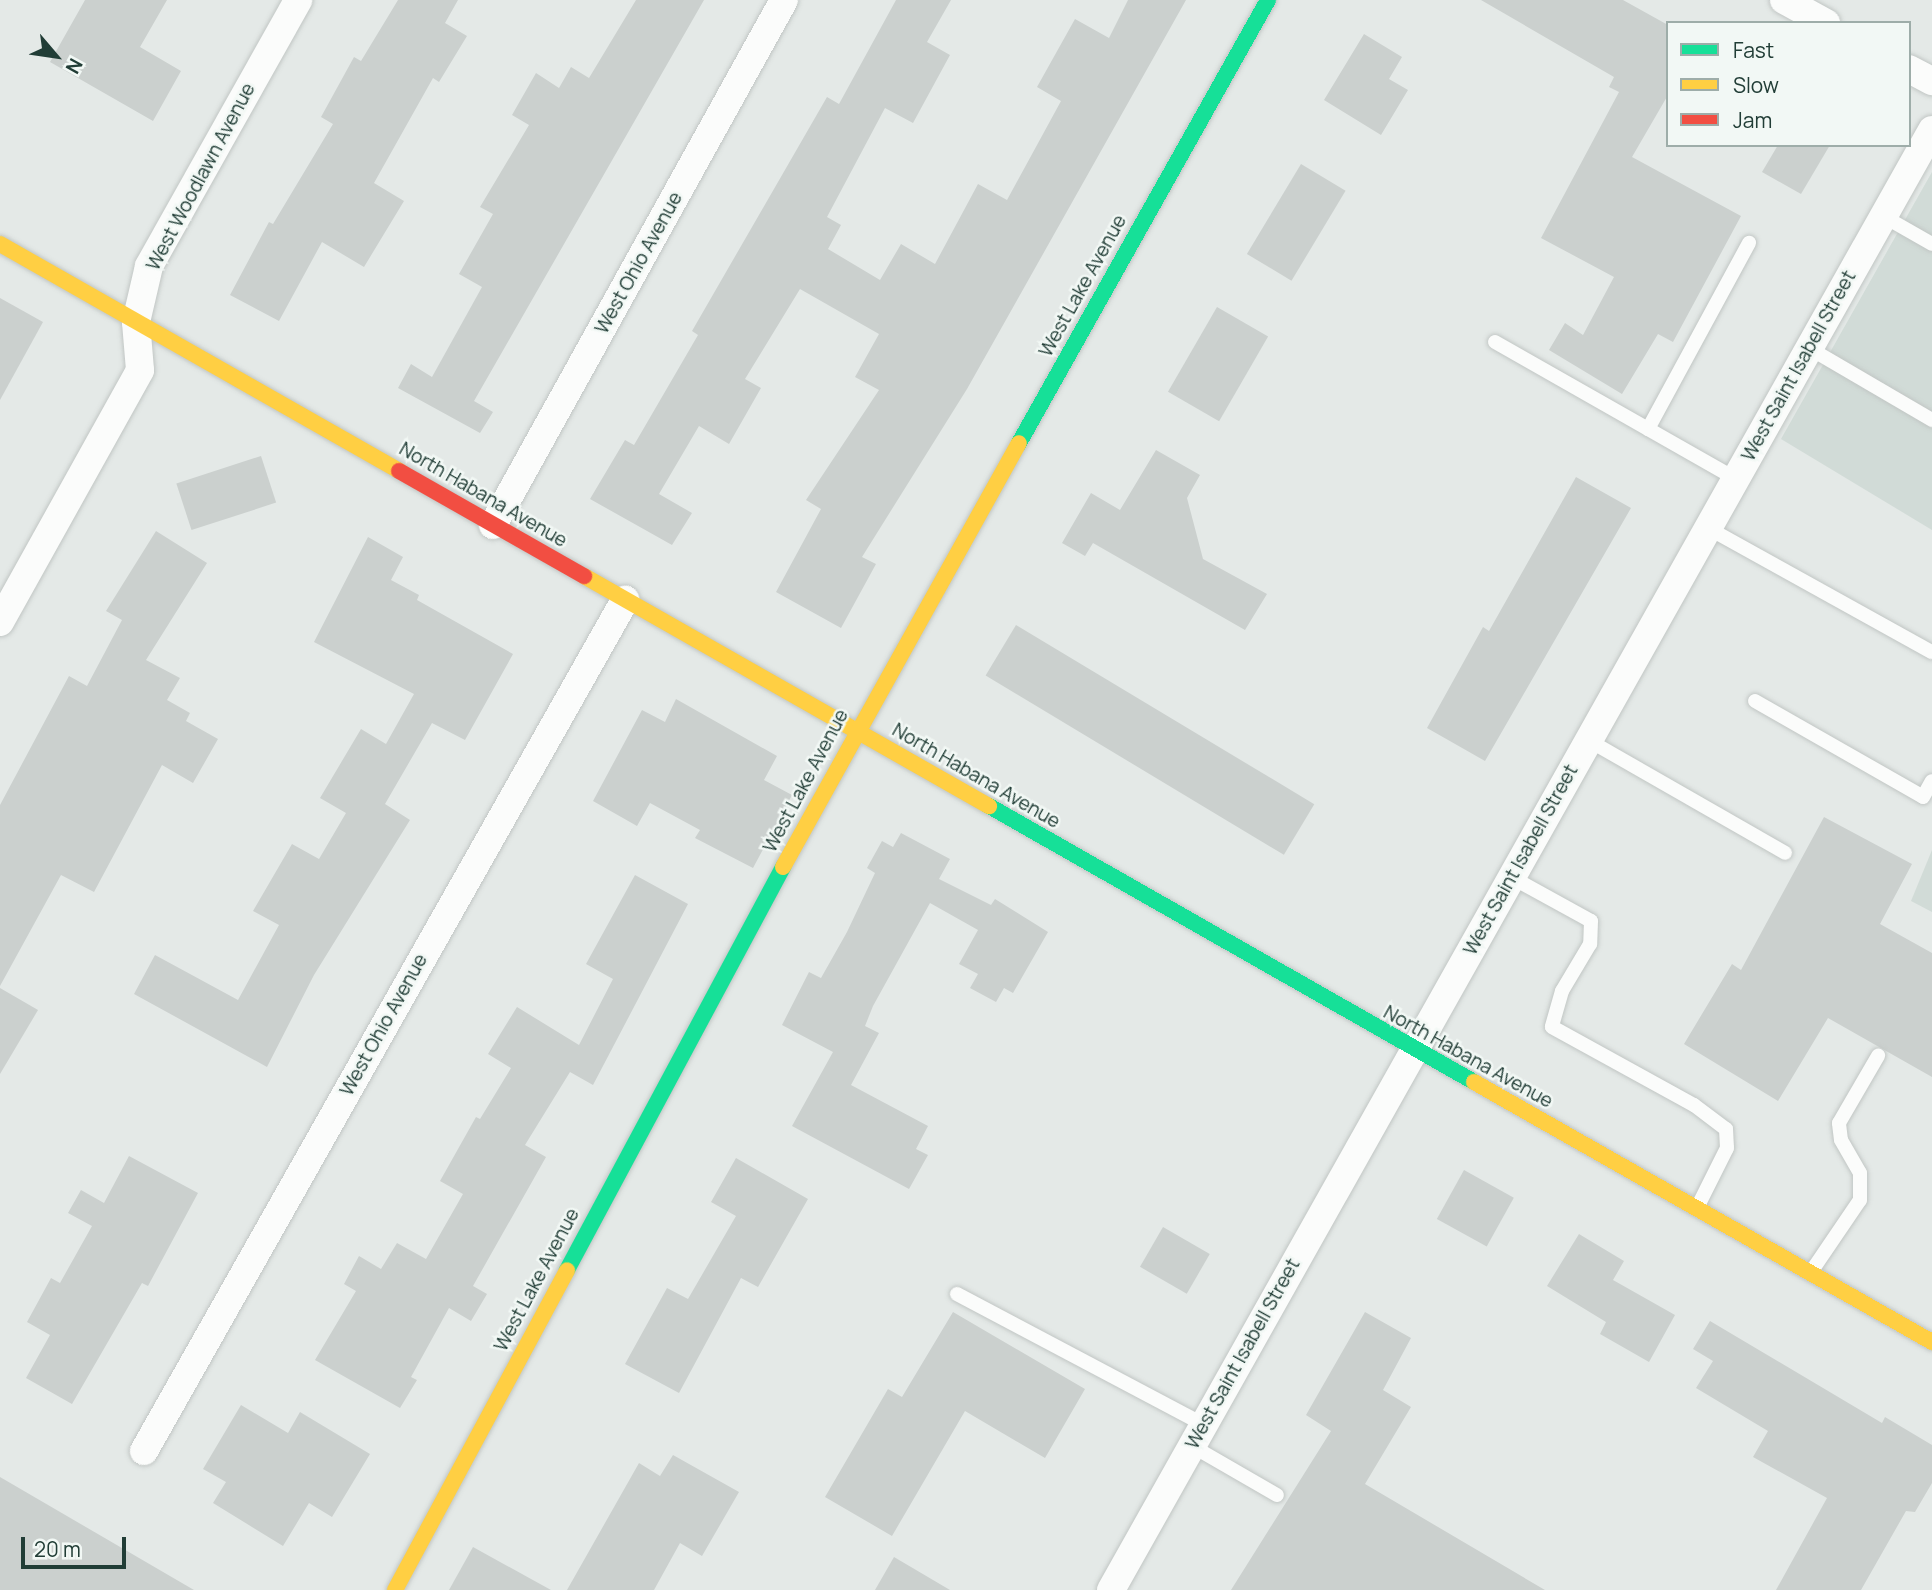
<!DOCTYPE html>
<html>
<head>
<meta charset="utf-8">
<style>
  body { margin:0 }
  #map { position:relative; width:1932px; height:1590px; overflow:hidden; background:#e4e9e7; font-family:Manrope,sans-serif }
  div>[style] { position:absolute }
  .built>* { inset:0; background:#d1dbd7 }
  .building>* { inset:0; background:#cbd0ce; transform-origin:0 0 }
  .roads { filter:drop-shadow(0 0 2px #c1c6c4) drop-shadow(0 0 2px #c1c6c4) }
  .lane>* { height:14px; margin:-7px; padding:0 7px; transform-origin:7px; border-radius:7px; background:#fbfcfb }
  .street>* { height:28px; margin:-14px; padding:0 14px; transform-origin:14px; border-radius:14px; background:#fbfcfb }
  .fast>* { height:16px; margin:-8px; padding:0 8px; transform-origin:8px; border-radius:8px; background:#16e098 }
  .slow>* { height:16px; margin:-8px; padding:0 8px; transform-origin:8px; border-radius:8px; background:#ffcf43 }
  .jam>* { height:16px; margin:-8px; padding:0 8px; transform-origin:8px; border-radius:8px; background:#f24e42 }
  span { translate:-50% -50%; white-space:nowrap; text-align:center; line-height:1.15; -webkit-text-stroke:5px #f2f8f5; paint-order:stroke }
  .street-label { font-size:19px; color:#213d36 }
  .legend { position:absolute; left:1666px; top:21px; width:245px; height:126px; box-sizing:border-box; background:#f2f8f5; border:2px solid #9eada9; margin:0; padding:9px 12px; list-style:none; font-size:21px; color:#213d36 }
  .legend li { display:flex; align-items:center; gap:14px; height:35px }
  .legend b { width:35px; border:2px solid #9eada9 }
  .north { position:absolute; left:21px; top:21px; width:70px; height:70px; -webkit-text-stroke:5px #f2f8f5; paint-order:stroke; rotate:119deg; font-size:19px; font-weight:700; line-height:28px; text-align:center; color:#213d36 }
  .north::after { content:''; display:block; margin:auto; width:24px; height:32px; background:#213d36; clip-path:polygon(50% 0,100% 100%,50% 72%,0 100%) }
  .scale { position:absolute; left:21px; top:1537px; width:105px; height:32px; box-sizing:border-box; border:4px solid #213d36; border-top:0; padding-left:9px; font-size:21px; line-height:24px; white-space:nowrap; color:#213d36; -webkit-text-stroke:5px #f2f8f5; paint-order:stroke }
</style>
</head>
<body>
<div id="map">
  <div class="built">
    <i style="clip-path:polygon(1932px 172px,1932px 530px,1781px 439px)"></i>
    <i style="clip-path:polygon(1932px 850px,1932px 912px,1911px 901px)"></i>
  </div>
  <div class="building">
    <i style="clip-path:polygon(85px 0,167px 0,140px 47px,181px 71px,153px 121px,50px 62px)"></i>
    <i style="clip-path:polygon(398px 0,458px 0,445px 23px,467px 36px,439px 82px,433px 78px,374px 183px,404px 201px,364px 267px,322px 242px,279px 321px,230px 295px,269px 222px,273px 224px,333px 124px,321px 117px,354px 57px,361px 61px)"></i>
    <i style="clip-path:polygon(636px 0,704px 0,474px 401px,493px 412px,480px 433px,398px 388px,411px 364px,432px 377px,482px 287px,459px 274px,493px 214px,480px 207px,529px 125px,512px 115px,536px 73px,559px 88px,571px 67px,589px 78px)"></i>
    <i style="clip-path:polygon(896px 0,951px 0,927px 42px,950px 55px,913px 123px,885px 108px,827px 217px,841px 225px,828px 249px,880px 280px,901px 244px,935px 264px,978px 184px,1007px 200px,1061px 101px,1037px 87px,1075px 19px,1109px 38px,1128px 0,1186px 0,967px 389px,862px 557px,876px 564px,841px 628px,776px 592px,821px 509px,806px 500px,879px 390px,855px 377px,879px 334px,800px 289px,745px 379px,761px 388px,729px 444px,699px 426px,659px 494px,692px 513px,672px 545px,590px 499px,625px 440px,634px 445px,698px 335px,692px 331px,827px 97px,839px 104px)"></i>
    <i style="clip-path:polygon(1481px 0,1623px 0,1668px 25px,1668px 95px,1632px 157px,1741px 216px,1673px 342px,1658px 334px,1622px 394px,1549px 350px,1565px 323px,1583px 335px,1614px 277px,1541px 238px,1619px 92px,1609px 87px,1614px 77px)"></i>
    <i style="clip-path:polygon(1364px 34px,1402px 57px,1389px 79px,1408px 90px,1381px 135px,1324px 100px)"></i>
    <i style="clip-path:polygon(1778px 145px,1830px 145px,1801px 194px,1762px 172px)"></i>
    <i style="left:1301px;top:164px;width:52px;height:105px;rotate:31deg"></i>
    <i style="clip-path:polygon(0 298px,43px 322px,0 400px)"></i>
    <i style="left:1217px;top:307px;width:59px;height:98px;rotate:30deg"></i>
    <i style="clip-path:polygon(1156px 450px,1200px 475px,1187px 498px,1203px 559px,1267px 594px,1245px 630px,1093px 543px,1085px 556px,1062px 543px,1091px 493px,1120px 510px)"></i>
    <i style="left:261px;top:456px;width:49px;height:89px;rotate:72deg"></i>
    <i style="clip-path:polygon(1576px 477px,1631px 508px,1485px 761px,1427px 728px,1483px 627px,1489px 631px)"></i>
    <i style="clip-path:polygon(156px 531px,207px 563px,146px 660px,180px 678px,167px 700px,190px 713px,186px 721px,218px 739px,193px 783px,162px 765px,94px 892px,61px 875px,0 986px,0 805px,69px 676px,87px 686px,122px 620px,106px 611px)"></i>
    <i style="clip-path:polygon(368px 537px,403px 557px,391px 580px,419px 595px,417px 600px,513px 654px,465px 740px,432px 723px,385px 804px,410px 820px,314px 975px,267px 1067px,134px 994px,155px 955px,238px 1000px,279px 925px,253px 911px,292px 844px,319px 859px,346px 813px,320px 798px,361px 729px,386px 744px,414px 694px,314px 642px)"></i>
    <i style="left:1016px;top:625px;width:348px;height:59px;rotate:31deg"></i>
    <i style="clip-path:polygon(676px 699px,777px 756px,764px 780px,792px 795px,753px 868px,695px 838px,700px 830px,650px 803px,637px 826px,593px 801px,642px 710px,665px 722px)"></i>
    <i style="clip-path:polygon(1824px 817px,1912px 864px,1880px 924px,1932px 953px,1932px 1077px,1828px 1018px,1778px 1101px,1684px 1044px,1732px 964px,1741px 970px)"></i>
    <i style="clip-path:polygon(901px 833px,950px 859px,939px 879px,991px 905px,995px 899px,1048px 932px,1013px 993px,1004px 988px,996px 1002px,970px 988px,978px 974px,959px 964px,978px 930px,930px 903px,873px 1006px,865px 1026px,879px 1033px,851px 1085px,928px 1126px,916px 1149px,928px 1155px,909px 1189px,792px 1126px,833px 1052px,782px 1025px,809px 972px,821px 978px,847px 932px,875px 873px,867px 868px,882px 841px,893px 847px)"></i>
    <i style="clip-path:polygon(635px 875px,688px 904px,593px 1085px,570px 1072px,525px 1145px,546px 1157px,473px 1286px,487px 1294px,471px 1321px,449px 1308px,411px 1377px,417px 1380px,400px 1408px,315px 1360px,356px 1291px,344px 1284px,359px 1256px,381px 1269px,397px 1243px,426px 1259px,463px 1194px,440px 1181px,476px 1117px,480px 1119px,511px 1068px,488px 1054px,517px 1007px,579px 1045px,613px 979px,586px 964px)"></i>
    <i style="clip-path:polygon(0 988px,38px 1010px,0 1074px)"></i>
    <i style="clip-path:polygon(129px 1156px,198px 1193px,148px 1286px,142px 1283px,72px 1404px,26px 1378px,50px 1335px,27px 1322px,51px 1278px,60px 1283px,92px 1226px,68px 1213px,81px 1190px,104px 1203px)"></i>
    <i style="clip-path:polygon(736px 1158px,808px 1199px,758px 1287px,741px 1278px,679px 1393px,625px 1364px,667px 1288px,688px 1299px,736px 1216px,711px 1202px)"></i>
    <i style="left:1464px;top:1170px;width:57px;height:56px;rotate:29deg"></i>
    <i style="left:1163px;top:1227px;width:54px;height:46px;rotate:30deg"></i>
    <i style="clip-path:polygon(1579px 1234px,1624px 1261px,1613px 1280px,1675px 1315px,1649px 1362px,1600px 1334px,1606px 1322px,1547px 1286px)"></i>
    <i style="clip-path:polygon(953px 1312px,1085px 1389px,1045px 1458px,965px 1411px,892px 1536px,825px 1497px,888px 1389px,902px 1397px)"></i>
    <i style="clip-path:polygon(1365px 1312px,1411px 1338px,1383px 1390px,1411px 1407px,1365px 1484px,1545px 1590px,1231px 1590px,1331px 1431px,1306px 1415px)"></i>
    <i style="clip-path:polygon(1710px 1321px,1882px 1423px,1885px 1417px,1932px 1445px,1932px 1483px,1915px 1512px,1906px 1511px,1861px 1590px,1776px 1590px,1827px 1498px,1753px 1457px,1768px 1431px,1696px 1388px,1713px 1361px,1693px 1349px)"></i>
    <i style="clip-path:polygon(241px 1405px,288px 1433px,300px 1412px,370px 1454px,332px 1517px,309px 1503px,283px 1546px,213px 1503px,226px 1482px,203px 1469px)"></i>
    <i style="clip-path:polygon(673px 1455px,739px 1492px,702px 1556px,680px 1543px,654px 1590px,567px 1590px,639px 1463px,660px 1476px)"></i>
    <i style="clip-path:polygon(0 1477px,194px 1590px,0 1590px)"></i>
    <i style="clip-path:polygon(473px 1547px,551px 1590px,449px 1590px)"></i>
    <i style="clip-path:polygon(894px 1557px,950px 1590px,875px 1590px)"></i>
  </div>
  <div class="roads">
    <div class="lane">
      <i style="left:1883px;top:216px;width:56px;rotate:29.7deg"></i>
      <i style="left:1495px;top:342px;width:277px;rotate:29.6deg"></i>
      <i style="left:1809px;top:348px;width:143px;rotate:30.3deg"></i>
      <i style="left:1648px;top:429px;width:212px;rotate:-61.5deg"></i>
      <i style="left:1708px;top:528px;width:256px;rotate:29deg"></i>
      <i style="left:1755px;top:701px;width:193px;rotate:29.7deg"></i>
      <i style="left:1923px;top:797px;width:18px;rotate:-61deg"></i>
      <i style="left:1588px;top:740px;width:227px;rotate:29.8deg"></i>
      <i style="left:1511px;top:877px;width:91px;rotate:28.8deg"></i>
      <i style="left:1591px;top:921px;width:23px;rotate:92deg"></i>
      <i style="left:1590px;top:944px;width:55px;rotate:120.8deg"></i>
      <i style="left:1562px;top:991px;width:37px;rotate:106deg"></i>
      <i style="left:1552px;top:1027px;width:162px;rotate:28.8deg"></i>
      <i style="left:1694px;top:1105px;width:40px;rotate:37deg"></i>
      <i style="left:1726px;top:1129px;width:19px;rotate:87deg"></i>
      <i style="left:1727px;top:1148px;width:67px;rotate:116.6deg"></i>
      <i style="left:1811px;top:1272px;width:87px;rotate:-55.8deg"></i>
      <i style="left:1860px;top:1200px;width:27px;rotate:-90deg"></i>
      <i style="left:1860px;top:1173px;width:38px;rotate:-120deg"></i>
      <i style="left:1841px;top:1140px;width:17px;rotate:-97deg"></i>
      <i style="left:1839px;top:1123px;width:78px;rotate:-59.8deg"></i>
      <i style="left:957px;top:1294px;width:280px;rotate:27.9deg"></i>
      <i style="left:1192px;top:1446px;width:98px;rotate:30deg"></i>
    </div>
    <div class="street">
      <i style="left:1784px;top:0;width:48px;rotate:28.7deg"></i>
      <i style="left:1909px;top:69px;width:26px;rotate:28deg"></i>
      <i style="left:493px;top:525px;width:600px;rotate:-61deg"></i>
      <i style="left:0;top:622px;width:288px;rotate:-60.9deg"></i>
      <i style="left:140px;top:370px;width:48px;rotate:-94.8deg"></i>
      <i style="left:136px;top:322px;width:57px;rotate:-76.9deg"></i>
      <i style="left:149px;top:266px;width:305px;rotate:-60.7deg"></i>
      <i style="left:144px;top:1451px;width:978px;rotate:-60.52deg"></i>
      <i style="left:1111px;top:1590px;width:1675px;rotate:-60.65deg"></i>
    </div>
    <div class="fast">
      <i style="left:1019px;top:443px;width:508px;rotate:-60.66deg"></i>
      <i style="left:989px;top:806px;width:558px;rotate:29.64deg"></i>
      <i style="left:567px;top:1270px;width:457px;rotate:-61.8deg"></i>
    </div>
    <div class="slow">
      <i style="left:0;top:244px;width:459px;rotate:29.6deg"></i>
      <i style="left:584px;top:576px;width:466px;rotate:29.6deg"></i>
      <i style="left:783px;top:867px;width:485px;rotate:-60.9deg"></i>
      <i style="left:1474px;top:1082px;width:527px;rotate:29.58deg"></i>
      <i style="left:395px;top:1590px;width:363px;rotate:-61.7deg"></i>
    </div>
    <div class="jam">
      <i style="left:399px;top:471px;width:213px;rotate:29.6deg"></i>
    </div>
  </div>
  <div class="street-label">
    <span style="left:201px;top:177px;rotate:-62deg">West Woodlawn Avenue</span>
    <span style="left:639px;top:263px;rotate:-61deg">West Ohio Avenue</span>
    <span style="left:1083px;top:286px;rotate:-61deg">West Lake Avenue</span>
    <span style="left:1799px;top:366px;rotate:-61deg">West Saint Isabell Street</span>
    <span style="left:483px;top:495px;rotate:30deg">North Habana Avenue</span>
    <span style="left:976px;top:776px;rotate:30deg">North Habana Avenue</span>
    <span style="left:806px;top:781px;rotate:-62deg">West Lake Avenue</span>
    <span style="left:1521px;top:860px;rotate:-61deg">West Saint Isabell Street</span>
    <span style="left:384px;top:1025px;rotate:-61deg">West Ohio Avenue</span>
    <span style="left:1468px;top:1057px;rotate:29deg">North Habana Avenue</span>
    <span style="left:537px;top:1280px;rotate:-62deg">West Lake Avenue</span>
    <span style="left:1243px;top:1354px;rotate:-61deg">West Saint Isabell Street</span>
  </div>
  <ul class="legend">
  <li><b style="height:9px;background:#16e098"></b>Fast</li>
  <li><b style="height:9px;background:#ffcf43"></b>Slow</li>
  <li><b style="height:9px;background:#f24e42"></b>Jam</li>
  </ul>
  <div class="north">N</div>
  <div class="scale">20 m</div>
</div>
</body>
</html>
